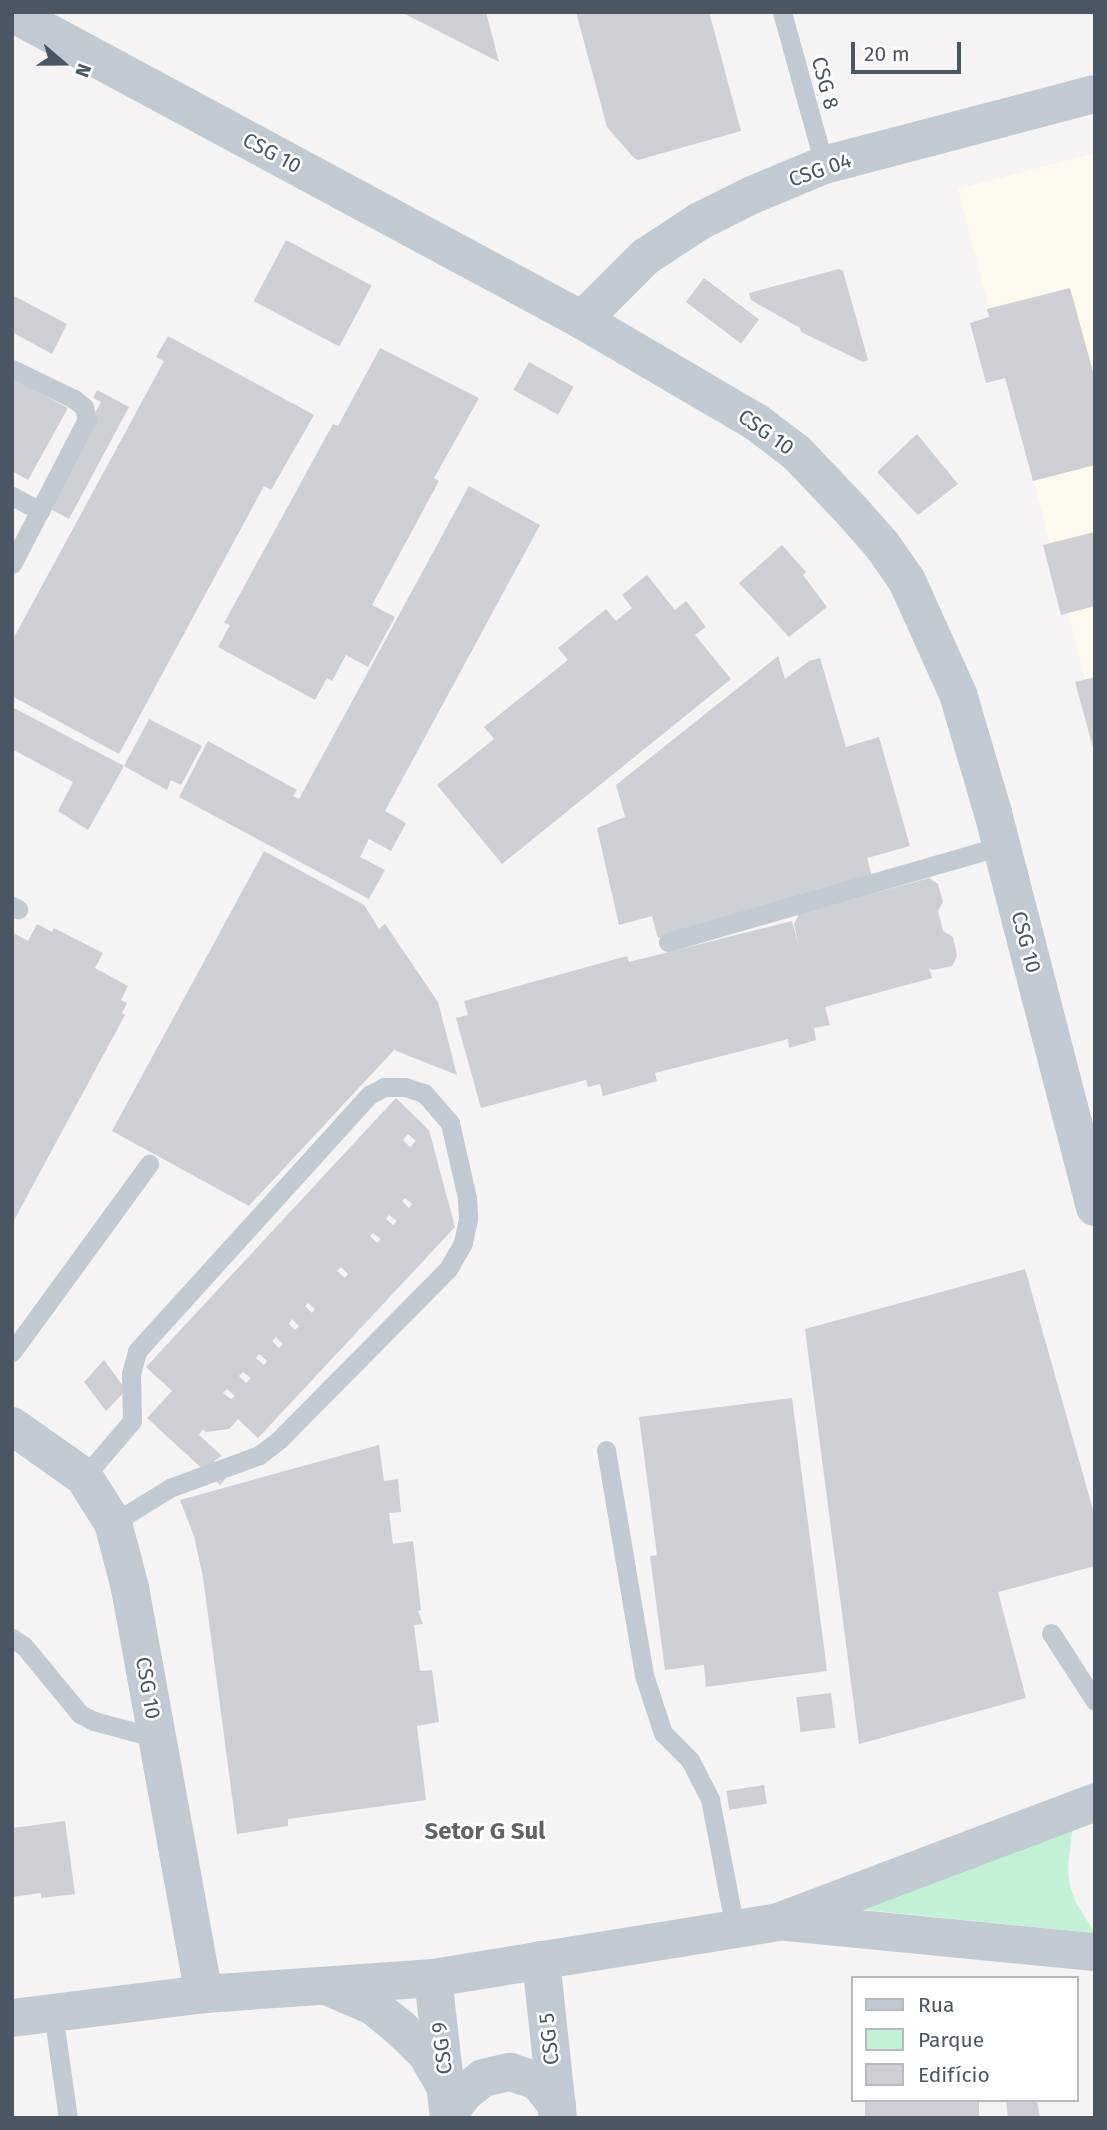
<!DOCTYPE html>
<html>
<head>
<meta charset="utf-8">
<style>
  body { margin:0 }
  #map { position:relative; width:1107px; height:2130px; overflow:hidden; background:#f5f3f3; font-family:"Fira Sans",sans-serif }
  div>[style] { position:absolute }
  .commercial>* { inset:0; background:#fdf9ef }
  .green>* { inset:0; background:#c3f1d5 }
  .building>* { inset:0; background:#cdcfd5; transform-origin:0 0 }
  .service>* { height:19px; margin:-9.5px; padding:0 9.5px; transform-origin:9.5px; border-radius:9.5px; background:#c1cad2 }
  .minor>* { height:38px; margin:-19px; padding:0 19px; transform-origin:19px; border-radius:19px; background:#c1cad2 }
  span { translate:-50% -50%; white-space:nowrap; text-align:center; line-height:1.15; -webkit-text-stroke:5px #fff; paint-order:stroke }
  .street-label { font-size:21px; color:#4a5661 }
  .quarter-label { font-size:24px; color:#5f6368; font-weight:700 }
  .frame { position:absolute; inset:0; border:14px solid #4a5661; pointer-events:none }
  .legend { position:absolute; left:851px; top:1976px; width:228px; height:126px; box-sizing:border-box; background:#fff; border:2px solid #b7bbc0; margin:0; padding:9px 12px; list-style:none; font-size:21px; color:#4a5661 }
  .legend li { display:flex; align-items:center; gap:14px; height:35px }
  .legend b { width:35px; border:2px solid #b7bbc0 }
  .north { position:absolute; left:28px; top:28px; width:70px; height:70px; -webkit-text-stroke:5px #fff; paint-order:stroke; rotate:110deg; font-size:19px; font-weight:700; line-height:28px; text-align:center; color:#4a5661 }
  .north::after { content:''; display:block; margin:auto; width:24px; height:32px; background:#4a5661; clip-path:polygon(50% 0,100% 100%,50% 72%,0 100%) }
  .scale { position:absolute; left:851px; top:42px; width:110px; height:32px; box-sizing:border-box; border:4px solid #4a5661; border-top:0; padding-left:9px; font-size:21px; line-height:24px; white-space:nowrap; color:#4a5661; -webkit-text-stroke:5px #fff; paint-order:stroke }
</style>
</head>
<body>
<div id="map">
  <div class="commercial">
    <i style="clip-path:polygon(1095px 153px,1095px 717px,958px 189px)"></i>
  </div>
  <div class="green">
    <i style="clip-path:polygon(1073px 1825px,1068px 1866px,1070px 1886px,1076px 1903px,1095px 1933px,856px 1909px)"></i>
  </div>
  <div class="building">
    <i style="clip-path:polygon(401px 12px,486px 12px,499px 62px)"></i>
    <i style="clip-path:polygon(576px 12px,709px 12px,741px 131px,638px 160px,634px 158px,607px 127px)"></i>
    <i style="left:286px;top:240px;width:97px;height:69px;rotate:28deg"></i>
    <i style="clip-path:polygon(839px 269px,843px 271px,868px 360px,863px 362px,801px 332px,800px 328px,751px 300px,749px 293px)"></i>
    <i style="left:704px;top:278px;width:69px;height:30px;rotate:37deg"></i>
    <i style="clip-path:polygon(1070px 288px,1095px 379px,1095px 465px,1033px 481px,1005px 378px,986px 383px,970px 323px,989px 317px,987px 309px)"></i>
    <i style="clip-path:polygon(12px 295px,67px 324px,52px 354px,12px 332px)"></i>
    <i style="clip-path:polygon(168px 336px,314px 415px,271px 490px,264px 486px,119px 754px,12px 696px,12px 641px,164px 361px,156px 357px)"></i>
    <i style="clip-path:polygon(380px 348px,479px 398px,434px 478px,439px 481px,372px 605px,395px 617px,368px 667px,346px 655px,332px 681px,327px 678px,315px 700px,218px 647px,230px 625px,224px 623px,333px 424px,338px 426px)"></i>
    <i style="left:529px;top:362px;width:51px;height:32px;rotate:29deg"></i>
    <i style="clip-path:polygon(12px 378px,68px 408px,28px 480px,12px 471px)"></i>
    <i style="clip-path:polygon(97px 390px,129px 407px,69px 519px,45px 506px,101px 402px,93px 398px)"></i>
    <i style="clip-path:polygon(917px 434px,958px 484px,918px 515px,877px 472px)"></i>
    <i style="clip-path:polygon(469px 486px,540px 525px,385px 811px,406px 823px,391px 851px,369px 839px,360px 857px,385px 870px,369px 899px,179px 797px,208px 741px,297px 790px,293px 796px,299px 799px)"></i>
    <i style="clip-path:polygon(1095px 532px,1095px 606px,1061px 615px,1043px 545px)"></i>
    <i style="clip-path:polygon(782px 545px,806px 572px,803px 575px,827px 607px,789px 637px,739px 583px)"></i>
    <i style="clip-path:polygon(647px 575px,675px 610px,686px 601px,706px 627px,695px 635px,731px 679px,502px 864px,437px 785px,494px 739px,484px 727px,568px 660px,558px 648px,606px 609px,616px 621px,632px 608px,622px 595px)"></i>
    <i style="clip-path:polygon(778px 656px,785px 679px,809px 661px,820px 658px,846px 747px,879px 737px,910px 846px,867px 858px,873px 880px,658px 938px,652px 916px,619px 925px,597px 828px,625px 817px,616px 785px)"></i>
    <i style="clip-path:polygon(1095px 677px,1095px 751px,1094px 751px,1075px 682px)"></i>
    <i style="clip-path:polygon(12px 707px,124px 766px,149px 719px,202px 746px,181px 785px,171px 780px,167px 790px,124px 766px,88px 830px,58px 811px,73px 782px,12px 749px)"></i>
    <i style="clip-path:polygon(264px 851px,364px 905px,379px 929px,385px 924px,438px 1002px,457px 1075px,394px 1050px,249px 1206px,112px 1131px)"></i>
    <i style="clip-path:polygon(929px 878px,938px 884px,943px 902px,938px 911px,943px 931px,953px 937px,957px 956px,952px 966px,933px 970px,929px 968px,932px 978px,825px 1007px,830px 1025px,814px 1028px,816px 1040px,789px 1048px,788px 1039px,655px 1073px,657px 1081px,603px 1096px,600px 1084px,588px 1087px,586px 1080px,481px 1108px,456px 1018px,468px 1015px,464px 1001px,627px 956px,629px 962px,792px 921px,799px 947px,794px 924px,799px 914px)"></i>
    <i style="clip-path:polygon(37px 924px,52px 932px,54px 928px,103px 953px,95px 968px,128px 986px,121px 1000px,127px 1003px,122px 1013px,125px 1015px,12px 1224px,12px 932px,28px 941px)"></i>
    <i style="clip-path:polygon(evenodd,396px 1098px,429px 1130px,455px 1227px,258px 1438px,238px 1419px,229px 1429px,206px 1432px,203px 1429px,199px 1435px,222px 1456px,214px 1461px,229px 1475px,220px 1485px,147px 1418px,172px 1391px,146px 1367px,396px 1098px,408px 1134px,416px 1141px,410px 1147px,403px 1140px,408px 1134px,396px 1098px,405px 1198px,412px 1204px,409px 1208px,402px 1201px,405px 1198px,396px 1098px,389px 1215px,397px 1221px,393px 1225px,386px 1219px,389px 1215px,396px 1098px,373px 1233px,381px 1239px,377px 1243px,370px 1236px,373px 1233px,396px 1098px,341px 1267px,348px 1274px,345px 1278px,337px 1271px,341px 1267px,396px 1098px,308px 1303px,315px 1309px,312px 1313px,305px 1306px,308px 1303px,396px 1098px,292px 1319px,299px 1326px,295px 1330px,289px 1324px,292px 1319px,396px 1098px,276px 1337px,283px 1344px,279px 1348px,272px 1341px,276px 1337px,396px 1098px,259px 1354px,267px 1361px,264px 1365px,256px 1358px,259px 1354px,396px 1098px,243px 1372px,251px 1378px,246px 1383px,239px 1376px,243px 1372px,396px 1098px,227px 1389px,235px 1396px,231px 1399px,223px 1393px,227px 1389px)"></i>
    <i style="clip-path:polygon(1025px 1269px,1095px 1517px,1095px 1566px,998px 1592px,1026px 1698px,859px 1744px,805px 1329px)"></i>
    <i style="clip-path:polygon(104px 1360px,126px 1390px,106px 1411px,84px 1382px)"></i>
    <i style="clip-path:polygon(792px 1398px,827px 1671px,706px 1687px,704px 1665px,665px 1670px,650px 1556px,657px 1555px,639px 1417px)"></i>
    <i style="clip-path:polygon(379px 1445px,384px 1481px,398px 1479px,401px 1512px,389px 1513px,393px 1544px,413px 1541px,421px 1610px,418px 1611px,423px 1624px,414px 1625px,420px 1671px,432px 1670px,439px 1722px,417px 1726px,426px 1800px,288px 1819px,288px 1826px,237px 1834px,203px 1577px,194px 1536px,180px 1500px)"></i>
    <i style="left:831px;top:1693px;width:35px;height:35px;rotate:83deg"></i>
    <i style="left:764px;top:1785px;width:19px;height:38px;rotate:81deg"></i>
    <i style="clip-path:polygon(65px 1821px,75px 1894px,41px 1898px,41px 1893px,12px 1897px,12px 1828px)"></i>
    <i style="left:865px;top:2100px;width:114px;height:18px"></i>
    <i style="clip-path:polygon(1006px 2100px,1037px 2100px,1040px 2118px,1008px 2118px)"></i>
  </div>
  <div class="service">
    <i style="left:782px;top:12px;width:159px;rotate:74.6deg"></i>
    <i style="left:12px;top:369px;width:69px;rotate:25.8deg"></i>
    <i style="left:74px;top:399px;width:13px;rotate:39deg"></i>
    <i style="left:84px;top:407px;width:12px;rotate:76deg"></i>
    <i style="left:87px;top:419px;width:163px;rotate:117.3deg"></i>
    <i style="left:12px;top:496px;width:32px;rotate:28deg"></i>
    <i style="left:12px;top:906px;width:7px;rotate:27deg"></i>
    <i style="left:668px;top:942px;width:347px;rotate:-16.1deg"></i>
    <i style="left:12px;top:1352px;width:233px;rotate:-53.9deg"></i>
    <i style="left:606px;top:1450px;width:228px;rotate:80.4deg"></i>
    <i style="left:644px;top:1675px;width:61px;rotate:71.9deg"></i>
    <i style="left:663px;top:1733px;width:38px;rotate:45deg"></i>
    <i style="left:690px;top:1760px;width:44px;rotate:62.9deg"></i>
    <i style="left:710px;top:1799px;width:132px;rotate:79.1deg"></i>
    <i style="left:84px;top:1477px;width:74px;rotate:-49.4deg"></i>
    <i style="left:132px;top:1421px;width:47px;rotate:-91.2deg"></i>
    <i style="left:131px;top:1374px;width:24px;rotate:-75deg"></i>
    <i style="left:137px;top:1351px;width:345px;rotate:-47.8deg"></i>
    <i style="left:369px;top:1095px;width:17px;rotate:-28deg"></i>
    <i style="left:384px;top:1087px;width:21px"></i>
    <i style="left:405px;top:1087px;width:20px;rotate:18deg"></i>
    <i style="left:424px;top:1093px;width:40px;rotate:49deg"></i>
    <i style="left:450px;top:1123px;width:77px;rotate:77.2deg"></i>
    <i style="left:467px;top:1198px;width:21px;rotate:87deg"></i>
    <i style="left:468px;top:1219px;width:25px;rotate:102deg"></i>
    <i style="left:463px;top:1243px;width:30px;rotate:120deg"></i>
    <i style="left:448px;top:1269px;width:240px;rotate:134.7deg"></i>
    <i style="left:279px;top:1440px;width:25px;rotate:143deg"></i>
    <i style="left:259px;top:1455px;width:95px;rotate:159.7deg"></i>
    <i style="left:170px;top:1488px;width:67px;rotate:148.4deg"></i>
    <i style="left:1051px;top:1633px;width:81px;rotate:57.1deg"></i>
    <i style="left:12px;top:1638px;width:14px;rotate:34deg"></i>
    <i style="left:24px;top:1646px;width:88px;rotate:50.5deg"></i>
    <i style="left:80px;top:1714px;width:16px;rotate:27deg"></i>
    <i style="left:94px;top:1721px;width:65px;rotate:15.1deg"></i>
    <i style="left:53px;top:2013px;width:106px;rotate:81.9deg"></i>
  </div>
  <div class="minor">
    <i style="left:12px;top:13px;width:647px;rotate:28.31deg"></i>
    <i style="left:582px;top:320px;width:202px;rotate:30.4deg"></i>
    <i style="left:756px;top:422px;width:51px;rotate:37.1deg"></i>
    <i style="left:797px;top:453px;width:80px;rotate:46.5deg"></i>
    <i style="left:852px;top:511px;width:45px;rotate:48.6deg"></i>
    <i style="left:882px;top:545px;width:44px;rotate:55.2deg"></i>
    <i style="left:907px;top:581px;width:124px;rotate:65.7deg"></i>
    <i style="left:958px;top:694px;width:124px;rotate:73.6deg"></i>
    <i style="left:993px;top:813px;width:407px;rotate:75.5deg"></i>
    <i style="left:582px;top:320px;width:89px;rotate:-45deg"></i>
    <i style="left:645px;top:257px;width:64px;rotate:-33.4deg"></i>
    <i style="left:698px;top:222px;width:60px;rotate:-26.6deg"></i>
    <i style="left:752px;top:195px;width:78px;rotate:-22.6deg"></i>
    <i style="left:824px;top:165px;width:280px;rotate:-14.7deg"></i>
    <i style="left:12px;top:1426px;width:88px;rotate:35.3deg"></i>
    <i style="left:84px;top:1477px;width:54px;rotate:57.8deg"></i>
    <i style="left:113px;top:1523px;width:67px;rotate:75.3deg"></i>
    <i style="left:130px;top:1588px;width:413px;rotate:79.7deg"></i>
    <i style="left:787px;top:1922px;width:309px;rotate:5.6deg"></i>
    <i style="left:541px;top:1960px;width:159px;rotate:83.9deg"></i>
    <i style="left:433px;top:1978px;width:141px;rotate:83.5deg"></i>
    <i style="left:329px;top:1987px;width:48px;rotate:23.4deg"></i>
    <i style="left:373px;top:2006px;width:36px;rotate:39deg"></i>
    <i style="left:401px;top:2029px;width:35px;rotate:44deg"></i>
    <i style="left:426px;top:2053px;width:39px;rotate:60deg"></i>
    <i style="left:12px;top:2018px;width:193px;rotate:-7.1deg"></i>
    <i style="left:204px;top:1994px;width:230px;rotate:-4deg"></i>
    <i style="left:433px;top:1978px;width:350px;rotate:-9.2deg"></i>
    <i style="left:778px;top:1922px;width:339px;rotate:-20.7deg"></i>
    <i style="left:449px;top:2113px;width:25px;rotate:-53deg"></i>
    <i style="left:464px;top:2093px;width:24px;rotate:-38deg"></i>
    <i style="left:483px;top:2078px;width:28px;rotate:-13deg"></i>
    <i style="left:510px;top:2072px;width:29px;rotate:18deg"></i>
    <i style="left:538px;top:2081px;width:31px;rotate:52deg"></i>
  </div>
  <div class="street-label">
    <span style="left:825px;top:83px;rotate:75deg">CSG 8</span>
    <span style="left:272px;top:153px;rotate:28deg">CSG 10</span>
    <span style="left:820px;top:170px;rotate:-19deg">CSG 04</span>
    <span style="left:766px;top:432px;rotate:35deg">CSG 10</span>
    <span style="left:1026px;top:942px;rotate:75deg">CSG 10</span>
    <span style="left:148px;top:1688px;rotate:80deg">CSG 10</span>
    <span style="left:549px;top:2039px;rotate:-96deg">CSG 5</span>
    <span style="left:442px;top:2048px;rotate:-97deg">CSG 9</span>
  </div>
  <div class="quarter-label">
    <span style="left:485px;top:1832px">Setor G Sul</span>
  </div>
  <div class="frame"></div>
  <ul class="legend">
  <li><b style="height:9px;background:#c1cad2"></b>Rua</li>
  <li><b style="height:19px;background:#c3f1d5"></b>Parque</li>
  <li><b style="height:19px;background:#cdcfd5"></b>Edifício</li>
  </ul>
  <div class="north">N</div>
  <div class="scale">20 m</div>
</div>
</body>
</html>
